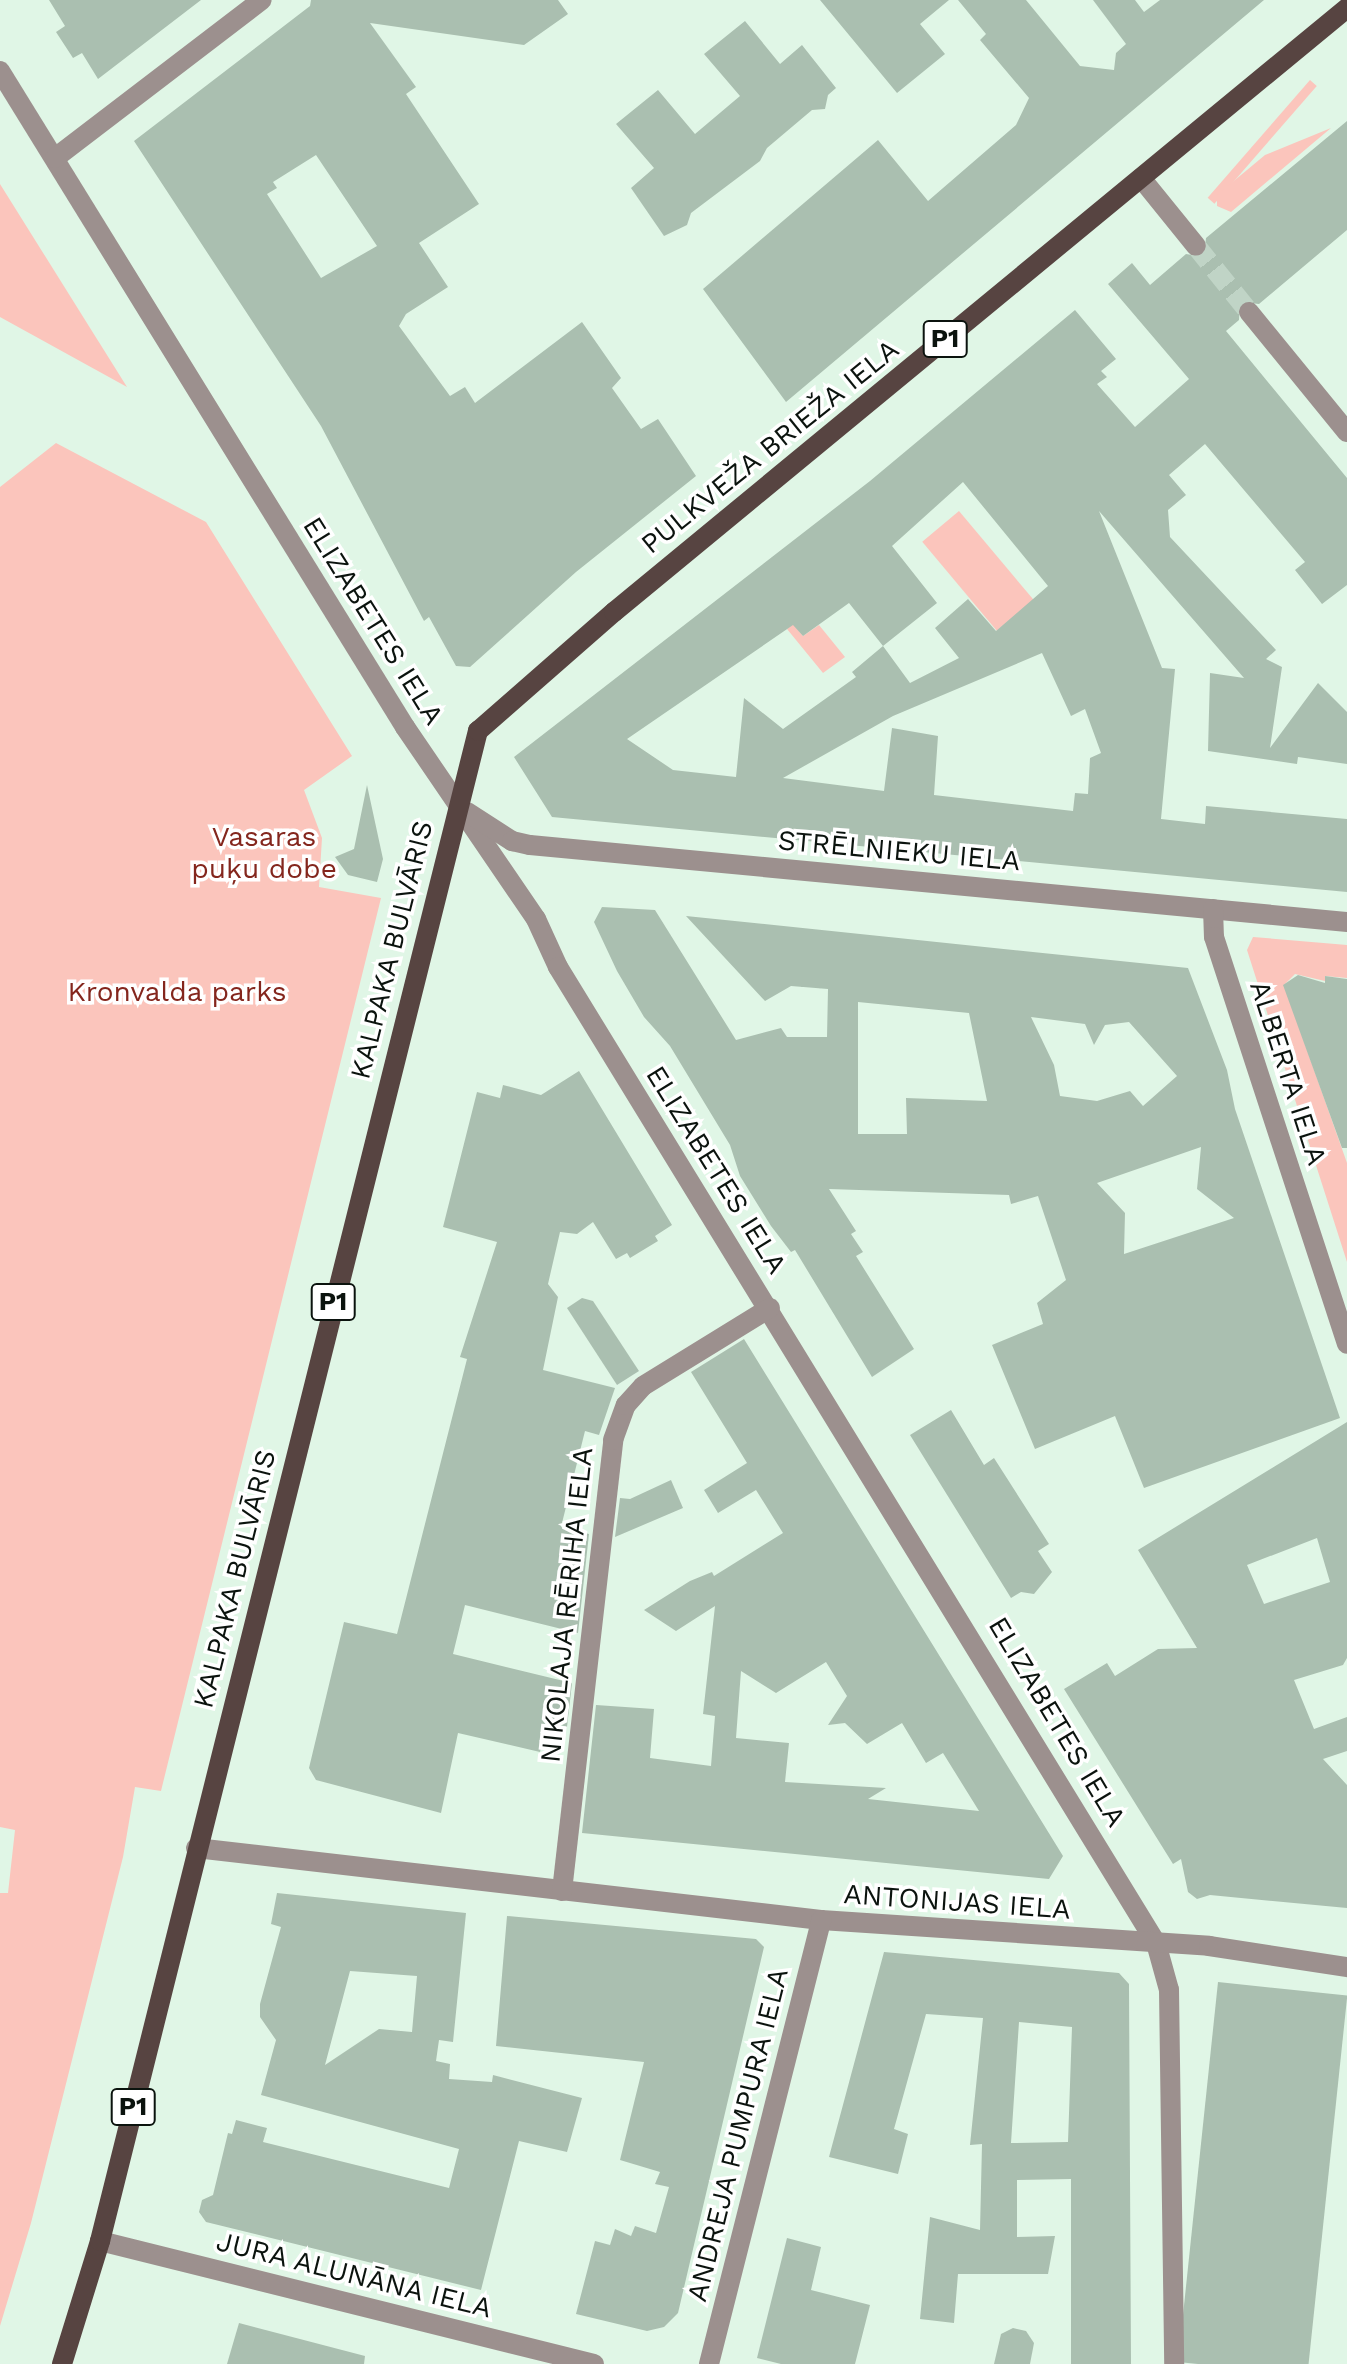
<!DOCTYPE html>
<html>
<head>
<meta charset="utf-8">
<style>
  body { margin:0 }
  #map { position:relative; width:1347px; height:2364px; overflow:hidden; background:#e0f6e6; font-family:"Work Sans",sans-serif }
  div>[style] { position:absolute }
  .green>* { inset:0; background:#fbc5bc; transform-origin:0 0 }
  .building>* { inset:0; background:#aabfb0; transform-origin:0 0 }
  .minor-tunnel>* { height:20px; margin-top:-10px; transform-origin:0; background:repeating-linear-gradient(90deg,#c0d4c6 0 20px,transparent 0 30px) }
  .minor>* { height:20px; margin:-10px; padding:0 10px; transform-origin:10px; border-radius:10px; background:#9c908e }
  .primary>* { height:20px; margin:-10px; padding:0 10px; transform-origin:10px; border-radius:10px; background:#574441 }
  span { translate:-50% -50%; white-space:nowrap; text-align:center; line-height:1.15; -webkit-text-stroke:7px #fff; paint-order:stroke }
  .shield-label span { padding:2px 6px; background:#fff; border:2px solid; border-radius:6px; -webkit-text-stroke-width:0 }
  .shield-label { font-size:26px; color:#0b130e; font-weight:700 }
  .street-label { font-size:28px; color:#0b130e }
  .park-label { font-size:28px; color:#84261d }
</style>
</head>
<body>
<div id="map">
  <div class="green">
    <i style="left:1310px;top:80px;width:9px;height:156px;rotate:41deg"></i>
    <i style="clip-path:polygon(1331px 128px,1231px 212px,1217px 206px,1217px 195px,1265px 155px)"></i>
    <i style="clip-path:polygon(0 184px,127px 387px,0 317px)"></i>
    <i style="clip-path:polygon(56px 443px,206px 522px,352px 756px,304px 790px,322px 838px,319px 887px,381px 898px,161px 1791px,135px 1787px,123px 1857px,31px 2223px,0 2326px,0 1893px,8px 1893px,15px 1830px,0 1827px,0 487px)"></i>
    <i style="left:959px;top:511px;width:116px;height:48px;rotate:50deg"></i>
    <i style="clip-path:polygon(793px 624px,803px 636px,819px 625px,845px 657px,823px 673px,787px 629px)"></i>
    <i style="clip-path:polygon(1253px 937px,1347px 945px,1347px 978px,1325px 976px,1325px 981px,1295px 974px,1284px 985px,1347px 1163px,1347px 1262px,1247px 950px)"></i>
  </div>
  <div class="building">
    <i style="clip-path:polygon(49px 0,201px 0,98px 79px,82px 53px,73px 58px,56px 32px,65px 26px)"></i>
    <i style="clip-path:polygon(evenodd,311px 0,558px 0,568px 14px,524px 45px,370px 23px,416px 87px,406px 94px,479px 204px,419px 243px,448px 287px,406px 314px,399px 326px,450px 396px,465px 387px,475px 403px,582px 322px,621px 378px,612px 388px,641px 429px,658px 419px,696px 476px,576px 572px,470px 667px,456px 666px,429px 617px,424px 621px,321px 426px,134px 141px,310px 6px,311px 0,316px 155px,377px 246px,321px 278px,267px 194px,277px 188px,273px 182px,316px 155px)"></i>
    <i style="clip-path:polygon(820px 0,949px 0,920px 24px,945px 54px,897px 93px)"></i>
    <i style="clip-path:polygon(958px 0,1026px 0,1080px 66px,1114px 70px,1116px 53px,1126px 44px,1093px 0,1135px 0,1144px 12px,1160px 0,1264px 0,786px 402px,703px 289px,878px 140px,928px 201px,1016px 125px,1029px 98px,980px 40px,986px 34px)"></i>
    <i style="clip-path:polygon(745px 21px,780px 64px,802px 45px,836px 88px,828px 95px,825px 109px,812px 110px,767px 148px,760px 161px,691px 213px,687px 225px,664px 236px,631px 188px,654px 168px,616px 124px,658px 90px,695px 134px,740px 96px,704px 54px)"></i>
    <i style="clip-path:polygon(evenodd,1347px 121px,1347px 230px,1259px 304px,1240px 302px,1239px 320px,1226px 331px,1347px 478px,1347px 585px,1322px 604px,1295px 570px,1305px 562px,1205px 444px,1169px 475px,1186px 495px,1168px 510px,1170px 537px,1276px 650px,1266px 659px,1282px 667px,1270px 748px,1318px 683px,1347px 712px,1347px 764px,1298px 757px,1297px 764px,1208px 751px,1210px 673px,1244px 678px,1099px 511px,1162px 668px,1175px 669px,1161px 819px,1205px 824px,1206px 806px,1347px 819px,1347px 892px,552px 817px,514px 757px,870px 481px,1075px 310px,1116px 359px,1101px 371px,1107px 377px,1097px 384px,1135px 427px,1189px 379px,1108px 284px,1132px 263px,1150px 285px,1186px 254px,1204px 257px,1206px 238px,1347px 121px,963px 482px,1048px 586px,996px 631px,968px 599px,935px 628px,959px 658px,910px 683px,883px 646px,852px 672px,856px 677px,783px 729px,744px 698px,736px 777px,673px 770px,627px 739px,793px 625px,803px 636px,849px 603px,883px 646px,937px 603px,892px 546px,963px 482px,1347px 121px,1042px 653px,1071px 716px,1085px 709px,1101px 753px,1090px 758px,1088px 794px,1075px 793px,1073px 811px,934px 795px,938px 736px,892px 728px,884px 791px,783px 778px,893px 716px,1042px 653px)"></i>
    <i style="clip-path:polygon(367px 785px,383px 859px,377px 882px,348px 875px,335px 857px,354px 849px)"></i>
    <i style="clip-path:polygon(evenodd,602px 907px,655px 910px,736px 1040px,781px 1028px,787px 1037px,827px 1037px,828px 989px,791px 986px,765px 1001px,686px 916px,1188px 968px,1227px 1070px,1235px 1109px,1340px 1418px,1144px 1488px,1115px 1416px,1035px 1449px,992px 1345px,1043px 1324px,1037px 1303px,1066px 1280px,1038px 1196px,1011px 1204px,1009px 1195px,829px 1189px,856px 1231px,851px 1234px,863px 1252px,856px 1256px,914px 1349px,872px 1377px,795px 1250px,791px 1252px,771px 1226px,740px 1176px,730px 1145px,670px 1046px,644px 1017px,617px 971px,594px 922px,602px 907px,858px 1002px,969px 1013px,987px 1101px,906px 1098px,907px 1134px,858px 1134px,858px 1002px,602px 907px,1031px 1017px,1085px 1024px,1094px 1045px,1105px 1025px,1129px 1022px,1177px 1076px,1143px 1106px,1130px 1091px,1097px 1101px,1060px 1096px,1054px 1065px,1031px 1017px,602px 907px,1201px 1147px,1197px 1189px,1234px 1218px,1124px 1254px,1125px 1213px,1097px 1183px,1201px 1147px)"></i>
    <i style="clip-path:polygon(1298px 975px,1325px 983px,1325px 976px,1347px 979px,1347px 1148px,1342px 1148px,1283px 985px)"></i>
    <i style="clip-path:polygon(579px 1071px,672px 1225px,655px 1236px,658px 1241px,630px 1258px,627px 1253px,616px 1259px,593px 1222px,577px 1234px,560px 1232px,548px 1284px,558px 1297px,543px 1370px,615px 1388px,599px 1435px,585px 1431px,561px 1527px,589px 1534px,578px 1633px,465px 1605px,453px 1654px,572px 1683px,567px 1727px,547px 1721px,540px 1752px,458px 1733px,441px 1813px,316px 1780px,309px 1768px,344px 1622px,397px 1634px,467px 1359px,460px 1357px,497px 1242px,443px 1227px,477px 1092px,500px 1098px,503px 1085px,541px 1095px)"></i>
    <i style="clip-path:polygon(582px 1298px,593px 1301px,639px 1371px,617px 1385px,567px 1308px)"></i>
    <i style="clip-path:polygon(evenodd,744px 1339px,1063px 1856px,1049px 1879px,582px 1833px,596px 1705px,654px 1709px,650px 1758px,711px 1766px,715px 1716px,703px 1714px,715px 1606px,676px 1631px,644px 1610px,690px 1581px,712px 1572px,714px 1576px,783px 1533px,756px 1490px,718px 1513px,704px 1490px,747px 1463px,691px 1372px,744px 1339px,826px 1662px,847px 1696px,828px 1725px,845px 1723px,867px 1744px,902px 1723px,926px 1763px,943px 1753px,979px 1811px,868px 1799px,886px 1788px,785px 1782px,789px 1743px,736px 1738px,741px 1671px,776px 1693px,826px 1662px)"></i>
    <i style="clip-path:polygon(951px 1410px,984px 1465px,994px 1458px,1049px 1544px,1038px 1551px,1052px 1572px,1034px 1594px,1021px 1592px,1011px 1598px,910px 1435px)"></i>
    <i style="clip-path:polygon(evenodd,1347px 1422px,1347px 1658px,1343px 1665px,1294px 1680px,1314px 1729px,1347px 1717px,1347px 1751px,1323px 1759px,1347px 1785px,1347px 1908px,1210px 1895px,1197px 1899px,1188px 1892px,1181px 1859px,1173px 1864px,1064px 1689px,1107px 1663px,1115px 1676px,1158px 1649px,1197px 1648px,1138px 1550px,1347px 1422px,1317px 1538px,1330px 1582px,1264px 1604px,1247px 1565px,1317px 1538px)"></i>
    <i style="clip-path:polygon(671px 1480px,683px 1508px,615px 1537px,620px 1498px,630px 1499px)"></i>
    <i style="clip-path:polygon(evenodd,277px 1893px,466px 1913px,453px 2042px,439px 2040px,436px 2061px,450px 2064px,449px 2079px,492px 2082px,493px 2075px,582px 2098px,567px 2152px,519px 2141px,481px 2290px,206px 2222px,199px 2212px,202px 2200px,213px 2195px,228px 2133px,232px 2134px,236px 2120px,267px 2128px,263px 2142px,449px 2188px,459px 2149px,261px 2095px,276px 2040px,260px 2017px,260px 2004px,281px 1927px,271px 1924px,277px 1893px,350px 1971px,417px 1976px,412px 2032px,379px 2029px,325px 2065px,350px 1971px)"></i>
    <i style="clip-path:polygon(507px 1916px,756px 1939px,764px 1947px,678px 2313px,664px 2327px,647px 2331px,576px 2314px,595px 2241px,610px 2245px,615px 2229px,631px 2236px,635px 2226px,656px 2233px,669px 2187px,655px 2184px,660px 2172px,620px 2160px,644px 2062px,496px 2046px)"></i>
    <i style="clip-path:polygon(evenodd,884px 1952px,1119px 1973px,1129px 1984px,1131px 2364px,1071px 2364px,1071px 2179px,1017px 2180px,1017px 2237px,1055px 2236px,1048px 2274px,958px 2274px,954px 2323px,920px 2319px,930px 2217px,980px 2230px,982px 2144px,970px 2145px,983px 2018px,926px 2014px,894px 2129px,908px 2134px,898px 2174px,829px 2157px,884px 1952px,1019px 2022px,1072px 2027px,1068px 2142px,1011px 2143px,1019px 2022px)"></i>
    <i style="left:1218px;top:1982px;width:130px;height:382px;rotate:6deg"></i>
    <i style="clip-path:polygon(787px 2238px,821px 2247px,811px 2290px,870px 2305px,855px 2364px,781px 2364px,757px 2358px)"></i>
    <i style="clip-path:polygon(239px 2323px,365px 2356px,364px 2364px,227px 2364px)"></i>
    <i style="clip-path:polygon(1013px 2328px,1026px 2331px,1034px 2343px,1030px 2364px,994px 2364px,1001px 2334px)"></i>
  </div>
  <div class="minor-tunnel">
    <i style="left:1196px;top:246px;width:85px;rotate:51.2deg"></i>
  </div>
  <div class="minor">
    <i style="left:0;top:71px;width:771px;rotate:58.31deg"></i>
    <i style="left:405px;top:727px;width:232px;rotate:55.7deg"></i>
    <i style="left:536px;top:919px;width:53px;rotate:65.4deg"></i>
    <i style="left:558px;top:967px;width:1145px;rotate:58.5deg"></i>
    <i style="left:1156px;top:1943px;width:49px;rotate:74.5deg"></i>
    <i style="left:1169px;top:1990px;width:374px;rotate:89.2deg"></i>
    <i style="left:55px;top:158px;width:260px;rotate:-37.4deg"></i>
    <i style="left:1141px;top:178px;width:87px;rotate:51deg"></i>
    <i style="left:1249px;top:312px;width:155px;rotate:50.8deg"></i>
    <i style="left:467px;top:812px;width:54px;rotate:32.8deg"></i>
    <i style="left:512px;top:841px;width:18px;rotate:13deg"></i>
    <i style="left:530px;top:845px;width:821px;rotate:5.38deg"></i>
    <i style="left:1213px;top:909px;width:28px;rotate:88deg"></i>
    <i style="left:1214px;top:937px;width:428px;rotate:71.9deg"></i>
    <i style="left:196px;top:1848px;width:629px;rotate:6.57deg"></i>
    <i style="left:821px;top:1920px;width:389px;rotate:3.8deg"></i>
    <i style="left:1209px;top:1946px;width:140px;rotate:8.7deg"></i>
    <i style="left:562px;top:1891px;width:454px;rotate:-83.5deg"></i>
    <i style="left:613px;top:1440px;width:37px;rotate:-70deg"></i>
    <i style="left:626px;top:1405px;width:25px;rotate:-48deg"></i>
    <i style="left:643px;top:1386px;width:149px;rotate:-31.6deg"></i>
    <i style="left:100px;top:2241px;width:509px;rotate:13.98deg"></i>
    <i style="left:709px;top:2364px;width:458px;rotate:-75.8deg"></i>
  </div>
  <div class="primary">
    <i style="left:62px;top:2364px;width:129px;rotate:-72.8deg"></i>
    <i style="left:100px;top:2241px;width:1557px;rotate:-75.95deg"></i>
    <i style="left:478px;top:731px;width:181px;rotate:-41.2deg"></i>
    <i style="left:614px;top:612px;width:950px;rotate:-39.49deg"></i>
  </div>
  <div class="shield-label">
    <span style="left:945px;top:339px">P1</span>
    <span style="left:333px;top:1302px">P1</span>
    <span style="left:133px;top:2107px">P1</span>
  </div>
  <div class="street-label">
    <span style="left:770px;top:447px;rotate:-39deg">PULKVEŽA BRIEŽA IELA</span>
    <span style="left:373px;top:621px;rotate:58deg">ELIZABETES IELA</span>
    <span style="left:899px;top:851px;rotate:5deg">STRĒLNIEKU IELA</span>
    <span style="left:392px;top:950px;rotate:-76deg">KALPAKA BULVĀRIS</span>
    <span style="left:1288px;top:1073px;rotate:72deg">ALBERTA IELA</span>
    <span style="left:716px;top:1170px;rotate:58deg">ELIZABETES IELA</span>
    <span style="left:235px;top:1579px;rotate:-76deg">KALPAKA BULVĀRIS</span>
    <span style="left:567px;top:1605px;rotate:-84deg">NIKOLAJA RĒRIHA IELA</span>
    <span style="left:1057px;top:1722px;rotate:59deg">ELIZABETES IELA</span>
    <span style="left:957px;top:1902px;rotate:4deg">ANTONIJAS IELA</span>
    <span style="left:738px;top:2135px;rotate:-76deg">ANDREJA PUMPURA IELA</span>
    <span style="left:354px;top:2275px;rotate:14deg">JURA ALUNĀNA IELA</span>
  </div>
  <div class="park-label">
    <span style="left:264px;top:853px">Vasaras<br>puķu dobe</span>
    <span style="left:177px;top:992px">Kronvalda parks</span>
  </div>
</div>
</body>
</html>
